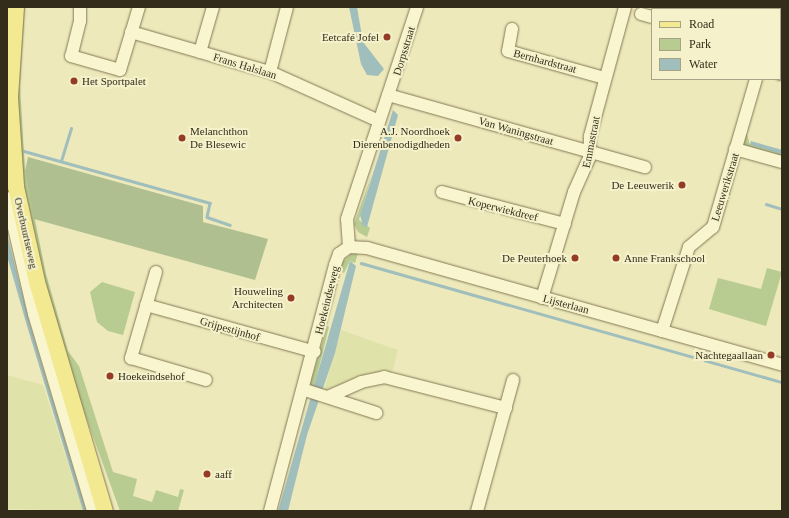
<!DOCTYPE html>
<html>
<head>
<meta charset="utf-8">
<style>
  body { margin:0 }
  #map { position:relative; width:789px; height:518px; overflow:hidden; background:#ede9bb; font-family:Georgia,serif }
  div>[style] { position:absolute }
  .farmland>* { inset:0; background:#e0e3a9 }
  .green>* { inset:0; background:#b8cb90 }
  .cemetery>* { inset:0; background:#afbf90 }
  .water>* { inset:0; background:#a0bebc; transform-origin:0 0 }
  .stream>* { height:2.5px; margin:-1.25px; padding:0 1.25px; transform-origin:1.25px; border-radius:1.25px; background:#a0bebc }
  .roads { filter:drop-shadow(0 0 1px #847855) drop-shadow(0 0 1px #847855) }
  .minor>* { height:12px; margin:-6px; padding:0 6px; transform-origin:6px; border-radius:6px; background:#f9f5ce }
  .major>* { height:16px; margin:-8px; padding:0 8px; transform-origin:8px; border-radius:8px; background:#f3e991 }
  .dots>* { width:11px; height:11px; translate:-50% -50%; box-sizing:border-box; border:2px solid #f5f2cb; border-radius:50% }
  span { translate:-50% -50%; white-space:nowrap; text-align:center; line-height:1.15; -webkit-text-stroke:4px #f5f2cb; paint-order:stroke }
  .poi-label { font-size:11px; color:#332c1a }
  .right { translate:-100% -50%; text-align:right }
  .left { translate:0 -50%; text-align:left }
  .street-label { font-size:11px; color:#332c1a }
  .frame { position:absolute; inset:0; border:8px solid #332c1a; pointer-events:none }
  .legend { position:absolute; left:651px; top:8px; width:130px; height:72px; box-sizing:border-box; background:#f5f2cb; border:1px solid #a7a384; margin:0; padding:5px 7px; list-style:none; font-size:12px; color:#332c1a }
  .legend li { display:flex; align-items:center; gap:8px; height:20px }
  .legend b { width:20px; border:1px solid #a7a384 }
</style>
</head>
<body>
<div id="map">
  <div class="farmland">
    <i style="clip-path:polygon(341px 330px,398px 350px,392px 373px,324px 390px)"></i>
    <i style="clip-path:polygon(7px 375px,43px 385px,83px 511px,7px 509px)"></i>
  </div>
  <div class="green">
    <i style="clip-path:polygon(19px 7px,25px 7px,20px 86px,25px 171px,46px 274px,68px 351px,79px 366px,113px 472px,137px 479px,133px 496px,152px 502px,156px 490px,178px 497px,180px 489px,184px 490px,178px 511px,120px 511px,73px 381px,30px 230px,14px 118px)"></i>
    <i style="clip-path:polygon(746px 131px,750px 145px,782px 154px,782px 158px,741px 147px)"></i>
    <i style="clip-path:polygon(372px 174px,359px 220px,370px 228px,367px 237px,358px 232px,354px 224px)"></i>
    <i style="clip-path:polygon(352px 253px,358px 253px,355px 263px,350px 261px,344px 273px,340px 271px,342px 262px)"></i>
    <i style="clip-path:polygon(767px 268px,782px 272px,766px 326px,709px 309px,718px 278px,761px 289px)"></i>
    <i style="clip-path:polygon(102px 282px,135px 292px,123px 335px,108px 331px,97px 322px,90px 292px)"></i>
    <i style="clip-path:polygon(327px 326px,329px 327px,314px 388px,310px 384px)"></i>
  </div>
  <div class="cemetery">
    <i style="clip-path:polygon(28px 157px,203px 206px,203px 222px,268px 239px,255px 280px,34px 219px,25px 171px)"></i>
  </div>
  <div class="water">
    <i style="clip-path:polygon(349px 7px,357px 7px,363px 42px,384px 69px,378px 76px,367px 75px,361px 64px)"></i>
    <i style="clip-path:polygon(393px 110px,398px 115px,367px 227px,363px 226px,360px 215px)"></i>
    <i style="left:751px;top:141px;width:32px;height:4px;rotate:16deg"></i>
    <i style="clip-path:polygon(7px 234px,30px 325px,86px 511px,83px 511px,27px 326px,7px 256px)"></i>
    <i style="clip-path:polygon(350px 261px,356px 266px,335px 353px,307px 435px,288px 511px,278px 511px)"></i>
  </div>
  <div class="stream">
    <i style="left:24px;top:151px;width:193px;rotate:15.6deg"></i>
    <i style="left:210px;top:203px;width:14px;rotate:102deg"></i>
    <i style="left:207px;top:217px;width:24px;rotate:19deg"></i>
    <i style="left:61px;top:161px;width:34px;rotate:-73deg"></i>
    <i style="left:766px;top:204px;width:17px;rotate:17deg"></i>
    <i style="left:361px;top:263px;width:437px;rotate:15.8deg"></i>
  </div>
  <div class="roads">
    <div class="minor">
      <i style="left:80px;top:7px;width:14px;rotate:90deg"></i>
      <i style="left:80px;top:21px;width:36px;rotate:104deg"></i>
      <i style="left:71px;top:56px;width:51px;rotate:15.9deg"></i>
      <i style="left:120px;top:70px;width:66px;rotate:-73.2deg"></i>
      <i style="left:641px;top:14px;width:11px;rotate:15deg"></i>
      <i style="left:780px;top:19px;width:7px;rotate:-74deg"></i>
      <i style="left:512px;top:29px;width:22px;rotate:100deg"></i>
      <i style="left:508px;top:51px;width:101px;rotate:15.6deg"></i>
      <i style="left:131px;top:32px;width:145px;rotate:16.1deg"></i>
      <i style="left:270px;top:72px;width:117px;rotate:24.2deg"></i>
      <i style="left:200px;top:52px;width:47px;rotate:-73.9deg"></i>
      <i style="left:270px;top:72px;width:67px;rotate:-75.3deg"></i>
      <i style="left:780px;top:74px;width:2px"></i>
      <i style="left:388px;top:95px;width:267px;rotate:15.7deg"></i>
      <i style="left:735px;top:149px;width:49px;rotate:15.5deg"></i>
      <i style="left:442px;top:192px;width:127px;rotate:14.6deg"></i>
      <i style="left:7px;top:198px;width:119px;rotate:76.9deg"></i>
      <i style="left:34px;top:314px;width:206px;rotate:73.3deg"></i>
      <i style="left:349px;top:247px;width:28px;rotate:-94deg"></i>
      <i style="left:347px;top:219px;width:223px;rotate:-71.7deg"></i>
      <i style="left:156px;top:272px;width:90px;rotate:106.2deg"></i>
      <i style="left:131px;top:358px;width:78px;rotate:16.3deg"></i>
      <i style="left:542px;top:298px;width:111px;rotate:-73.2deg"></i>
      <i style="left:574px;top:192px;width:37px;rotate:-66deg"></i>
      <i style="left:589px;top:158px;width:22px;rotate:-87deg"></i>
      <i style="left:590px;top:136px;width:134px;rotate:-74.8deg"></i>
      <i style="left:146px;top:305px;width:175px;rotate:15.5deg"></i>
      <i style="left:662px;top:331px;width:88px;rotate:-72.2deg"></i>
      <i style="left:689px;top:247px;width:31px;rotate:-40deg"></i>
      <i style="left:713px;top:227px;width:154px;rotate:-73.8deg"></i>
      <i style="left:305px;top:390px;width:75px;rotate:17.9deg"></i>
      <i style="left:330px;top:396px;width:34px;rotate:-24deg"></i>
      <i style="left:361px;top:382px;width:24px;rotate:-12deg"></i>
      <i style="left:384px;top:377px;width:126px;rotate:14.3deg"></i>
      <i style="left:270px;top:511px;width:254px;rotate:-75.2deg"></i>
      <i style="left:335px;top:265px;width:12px;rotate:-70deg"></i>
      <i style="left:339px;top:254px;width:12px;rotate:-35deg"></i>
      <i style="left:349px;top:247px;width:18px;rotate:3deg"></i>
      <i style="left:367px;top:248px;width:431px;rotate:15.7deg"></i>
      <i style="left:477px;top:511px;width:136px;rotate:-74.6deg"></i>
    </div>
    <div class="major">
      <i style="left:16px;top:7px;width:91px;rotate:93.8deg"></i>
      <i style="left:10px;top:98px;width:89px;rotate:86.1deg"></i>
      <i style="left:16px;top:187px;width:97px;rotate:77.5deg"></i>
      <i style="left:37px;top:282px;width:239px;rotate:73.5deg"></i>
    </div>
  </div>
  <div class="dots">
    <i style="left:387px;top:37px;background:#943c25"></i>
    <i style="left:74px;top:81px;background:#943c25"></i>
    <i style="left:182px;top:138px;background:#943c25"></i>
    <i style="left:458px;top:138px;background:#943c25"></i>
    <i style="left:682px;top:185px;background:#943c25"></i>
    <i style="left:575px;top:258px;background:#943c25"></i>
    <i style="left:616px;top:258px;background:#943c25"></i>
    <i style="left:291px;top:298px;background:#943c25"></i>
    <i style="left:771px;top:355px;background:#943c25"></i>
    <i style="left:110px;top:376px;background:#943c25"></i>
    <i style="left:207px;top:474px;background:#943c25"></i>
  </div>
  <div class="poi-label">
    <span class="right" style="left:379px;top:37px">Eetcafé Jofel</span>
    <span class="left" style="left:82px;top:81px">Het Sportpalet</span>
    <span class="left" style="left:190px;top:138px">Melanchthon<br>De Blesewic</span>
    <span class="right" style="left:450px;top:138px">A.J. Noordhoek<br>Dierenbenodigdheden</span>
    <span class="right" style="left:674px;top:185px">De Leeuwerik</span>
    <span class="right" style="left:567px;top:258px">De Peuterhoek</span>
    <span class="left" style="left:624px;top:258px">Anne Frankschool</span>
    <span class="right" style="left:283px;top:298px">Houweling<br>Architecten</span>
    <span class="right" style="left:763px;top:355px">Nachtegaallaan</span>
    <span class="left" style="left:118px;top:376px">Hoekeindsehof</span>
    <span class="left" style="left:215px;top:474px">aaff</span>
  </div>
  <div class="street-label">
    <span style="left:404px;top:51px;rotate:-73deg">Dorpsstraat</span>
    <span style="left:545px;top:61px;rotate:15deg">Bernhardstraat</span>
    <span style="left:245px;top:66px;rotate:17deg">Frans Halslaan</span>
    <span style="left:516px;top:131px;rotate:16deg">Van Waningstraat</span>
    <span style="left:591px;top:142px;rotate:-79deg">Emmastraat</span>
    <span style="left:725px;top:187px;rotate:-73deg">Leeuwerikstraat</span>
    <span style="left:503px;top:209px;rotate:14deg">Koperwiekdreef</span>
    <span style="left:26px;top:233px;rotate:77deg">Overbuurtseweg</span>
    <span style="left:327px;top:300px;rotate:-76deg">Hoekeindseweg</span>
    <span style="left:566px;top:304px;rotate:15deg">Lijsterlaan</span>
    <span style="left:230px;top:329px;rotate:16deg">Grijpestijnhof</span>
  </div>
  <div class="frame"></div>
  <ul class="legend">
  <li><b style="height:5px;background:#f3e991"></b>Road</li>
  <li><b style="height:11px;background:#b8cb90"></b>Park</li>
  <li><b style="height:11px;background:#a0bebc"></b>Water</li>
  </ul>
</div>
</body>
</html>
